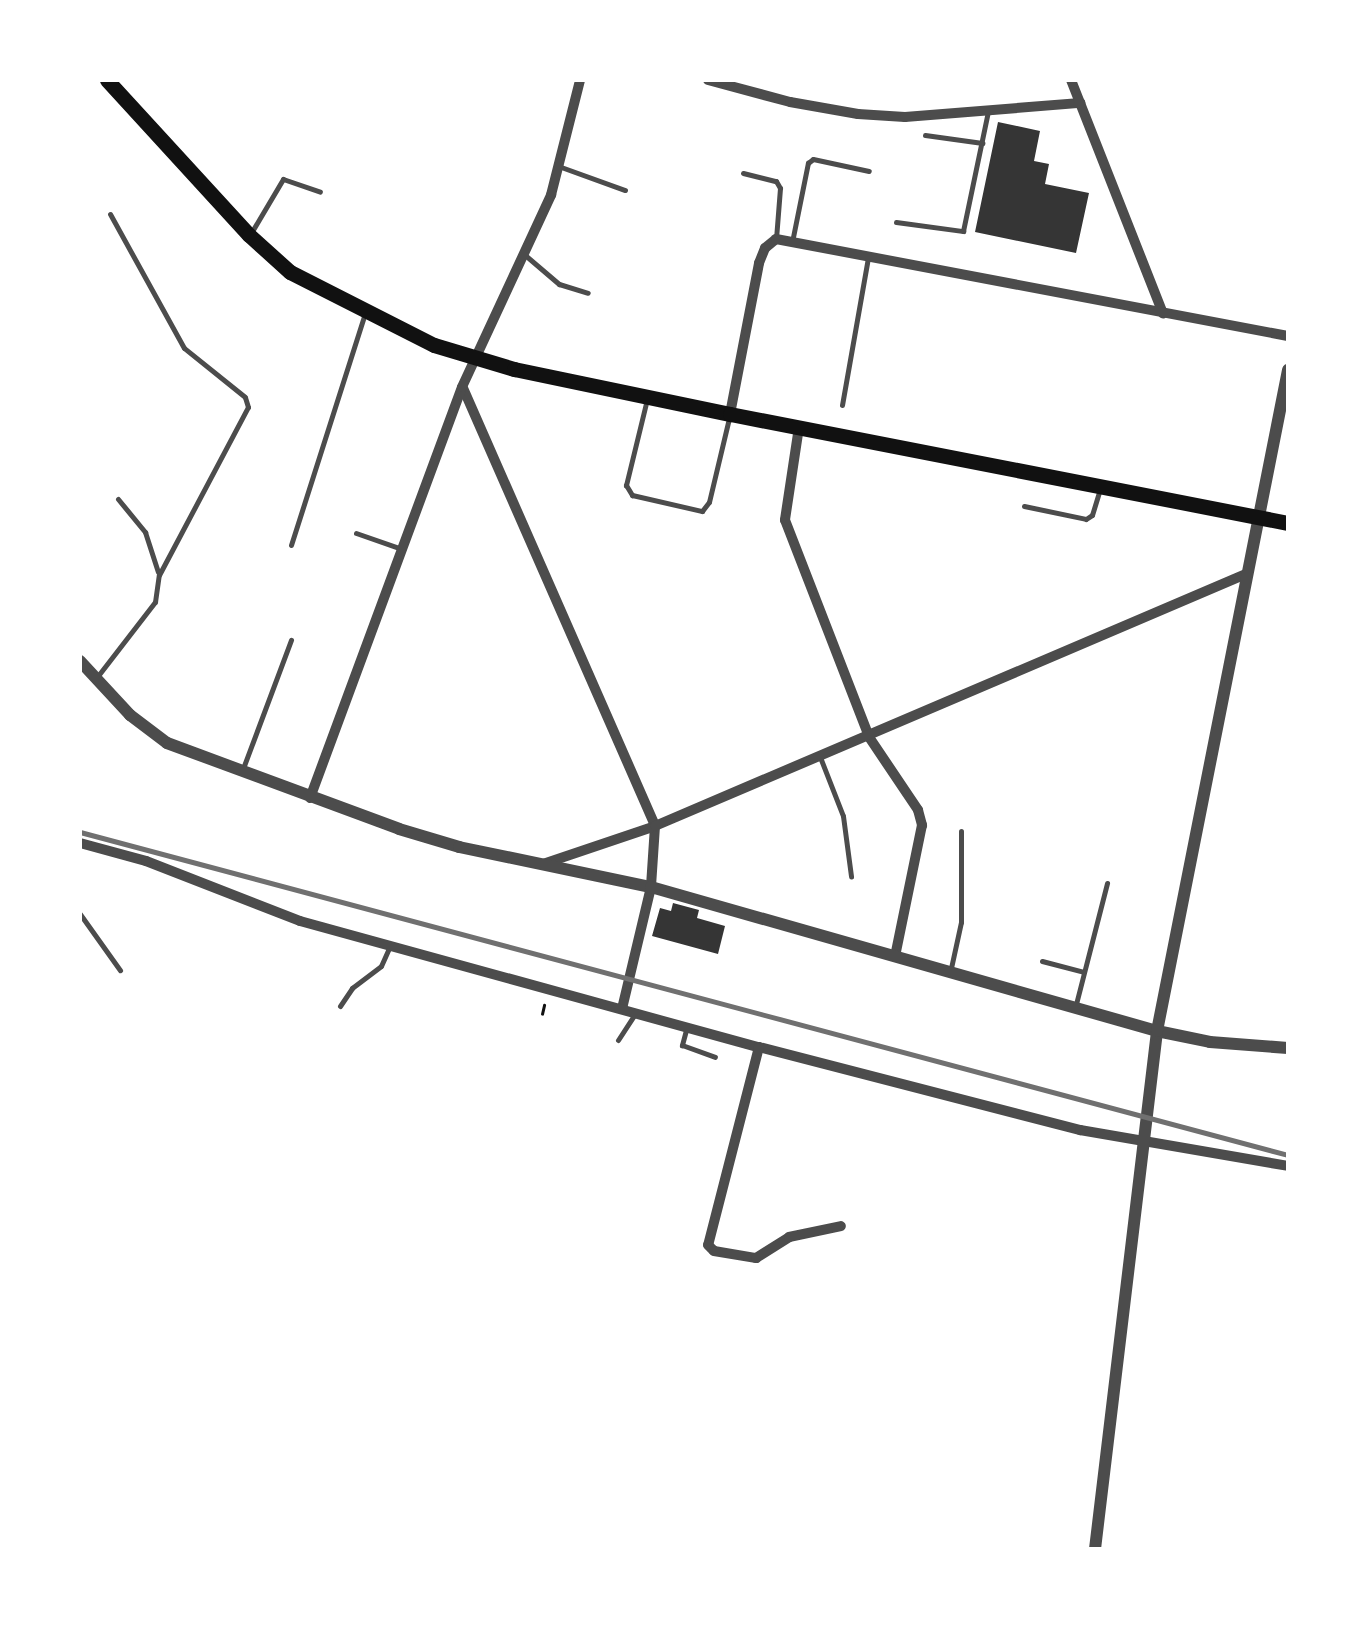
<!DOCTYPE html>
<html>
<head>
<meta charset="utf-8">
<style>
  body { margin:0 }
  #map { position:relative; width:1368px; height:1629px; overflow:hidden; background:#fff; font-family:"Nunito Sans",sans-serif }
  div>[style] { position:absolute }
  .building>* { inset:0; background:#353535 }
  .path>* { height:2.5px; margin:-1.25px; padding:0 1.25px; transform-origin:1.25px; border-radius:1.25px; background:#111 }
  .service>* { height:5px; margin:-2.5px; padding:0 2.5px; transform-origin:2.5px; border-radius:2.5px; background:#4c4c4c }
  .minor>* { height:10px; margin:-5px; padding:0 5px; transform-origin:5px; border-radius:5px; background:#4c4c4c }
  .tertiary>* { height:12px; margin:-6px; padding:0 6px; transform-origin:6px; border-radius:6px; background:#4c4c4c }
  .secondary>* { height:15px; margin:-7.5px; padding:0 7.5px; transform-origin:7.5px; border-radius:7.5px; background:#111 }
  .rail>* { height:5px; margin:-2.5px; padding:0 2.5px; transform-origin:2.5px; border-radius:2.5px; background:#707070 }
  span { translate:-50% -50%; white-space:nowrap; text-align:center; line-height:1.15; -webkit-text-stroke:9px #fff; paint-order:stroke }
  .frame { position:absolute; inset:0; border:82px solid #fff; pointer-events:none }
</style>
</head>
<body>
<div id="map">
  <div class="building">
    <i style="clip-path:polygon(998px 122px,1040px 131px,1034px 161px,1049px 164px,1045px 184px,1089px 193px,1076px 253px,975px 232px)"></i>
    <i style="clip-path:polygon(673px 903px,699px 910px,697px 918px,725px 926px,718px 954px,652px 936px,660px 908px,671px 911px)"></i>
  </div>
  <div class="path">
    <i style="left:542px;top:1014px;width:9px;rotate:-77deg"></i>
  </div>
  <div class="service">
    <i style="left:925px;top:135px;width:58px;rotate:8deg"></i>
    <i style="left:561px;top:167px;width:68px;rotate:19.8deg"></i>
    <i style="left:743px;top:173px;width:34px;rotate:14deg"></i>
    <i style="left:776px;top:181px;width:8px;rotate:60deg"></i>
    <i style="left:780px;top:188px;width:51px;rotate:94.5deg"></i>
    <i style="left:896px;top:222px;width:68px;rotate:7.7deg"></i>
    <i style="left:963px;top:231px;width:123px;rotate:-78.2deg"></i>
    <i style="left:251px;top:233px;width:63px;rotate:-59.3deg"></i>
    <i style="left:283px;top:179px;width:39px;rotate:19deg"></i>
    <i style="left:792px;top:242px;width:81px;rotate:-78.6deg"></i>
    <i style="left:808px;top:163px;width:6px;rotate:-39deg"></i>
    <i style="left:813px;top:159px;width:57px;rotate:12.1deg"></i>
    <i style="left:525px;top:255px;width:45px;rotate:40.5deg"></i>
    <i style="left:559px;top:284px;width:30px;rotate:17deg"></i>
    <i style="left:647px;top:399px;width:89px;rotate:103.7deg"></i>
    <i style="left:626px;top:485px;width:12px;rotate:59deg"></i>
    <i style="left:632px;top:495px;width:72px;rotate:12.9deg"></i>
    <i style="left:702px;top:511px;width:11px;rotate:-52deg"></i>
    <i style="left:709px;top:502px;width:86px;rotate:-76.6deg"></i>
    <i style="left:842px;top:405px;width:150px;rotate:-80deg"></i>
    <i style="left:118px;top:499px;width:43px;rotate:50.7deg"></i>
    <i style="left:145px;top:532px;width:42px;rotate:72deg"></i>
    <i style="left:1024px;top:506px;width:63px;rotate:11.8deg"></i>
    <i style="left:1086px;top:519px;width:7px;rotate:-34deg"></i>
    <i style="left:1092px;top:515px;width:28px;rotate:-73deg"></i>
    <i style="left:356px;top:533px;width:49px;rotate:19.2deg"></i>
    <i style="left:291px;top:545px;width:240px;rotate:-72.3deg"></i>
    <i style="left:97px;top:677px;width:95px;rotate:-52.3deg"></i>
    <i style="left:155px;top:602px;width:27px;rotate:-82deg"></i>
    <i style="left:159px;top:575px;width:190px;rotate:-62.1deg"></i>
    <i style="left:248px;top:407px;width:10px;rotate:-107deg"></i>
    <i style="left:245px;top:397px;width:78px;rotate:-141.2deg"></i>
    <i style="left:184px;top:348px;width:153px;rotate:-118.9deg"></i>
    <i style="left:820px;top:757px;width:63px;rotate:68.7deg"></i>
    <i style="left:843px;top:816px;width:61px;rotate:82.4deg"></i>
    <i style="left:242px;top:771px;width:140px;rotate:-69.5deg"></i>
    <i style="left:80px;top:914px;width:69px;rotate:54.5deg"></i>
    <i style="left:1042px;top:961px;width:43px;rotate:14.7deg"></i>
    <i style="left:951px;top:968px;width:47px;rotate:-77.7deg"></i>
    <i style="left:961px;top:922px;width:91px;rotate:-90deg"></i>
    <i style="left:1076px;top:1004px;width:125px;rotate:-75.6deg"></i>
    <i style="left:340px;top:1006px;width:22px;rotate:-56deg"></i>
    <i style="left:352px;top:988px;width:36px;rotate:-37deg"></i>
    <i style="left:381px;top:966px;width:20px;rotate:-66deg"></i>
    <i style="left:686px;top:1030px;width:16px;rotate:105deg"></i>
    <i style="left:682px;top:1045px;width:35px;rotate:20deg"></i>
    <i style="left:618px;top:1040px;width:30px;rotate:-57deg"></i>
  </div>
  <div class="minor">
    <i style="left:708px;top:80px;width:85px;rotate:15deg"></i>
    <i style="left:790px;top:102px;width:69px;rotate:10deg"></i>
    <i style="left:858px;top:114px;width:47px;rotate:3.7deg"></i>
    <i style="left:905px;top:117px;width:176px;rotate:-4.6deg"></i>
    <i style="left:1071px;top:80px;width:251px;rotate:68.5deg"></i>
    <i style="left:463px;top:388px;width:478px;rotate:66.3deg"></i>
    <i style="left:655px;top:826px;width:61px;rotate:93.8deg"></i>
    <i style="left:651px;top:887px;width:125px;rotate:103.4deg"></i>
    <i style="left:730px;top:414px;width:154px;rotate:-79.1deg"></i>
    <i style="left:759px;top:263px;width:16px;rotate:-68deg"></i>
    <i style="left:765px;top:248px;width:14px;rotate:-39deg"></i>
    <i style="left:776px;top:239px;width:521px;rotate:10.73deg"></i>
    <i style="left:799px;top:427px;width:94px;rotate:98.6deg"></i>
    <i style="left:785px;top:520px;width:233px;rotate:68.8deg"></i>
    <i style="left:869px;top:737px;width:88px;rotate:56.1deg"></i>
    <i style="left:918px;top:810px;width:16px;rotate:75deg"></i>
    <i style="left:922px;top:825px;width:134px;rotate:101.6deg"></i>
    <i style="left:310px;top:798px;width:438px;rotate:-69.7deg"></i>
    <i style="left:462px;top:387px;width:212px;rotate:-65.1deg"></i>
    <i style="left:551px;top:195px;width:119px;rotate:-75.8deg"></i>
    <i style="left:80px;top:843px;width:68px;rotate:15.3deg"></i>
    <i style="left:146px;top:861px;width:165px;rotate:21.3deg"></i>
    <i style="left:300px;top:921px;width:476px;rotate:15.4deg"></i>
    <i style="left:759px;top:1047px;width:332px;rotate:14.5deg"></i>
    <i style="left:1080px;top:1130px;width:211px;rotate:9.8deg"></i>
    <i style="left:543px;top:864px;width:118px;rotate:-18.7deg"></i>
    <i style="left:655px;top:826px;width:642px;rotate:-23.09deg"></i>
    <i style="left:759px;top:1047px;width:204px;rotate:104.4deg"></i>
    <i style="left:708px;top:1245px;width:8px;rotate:45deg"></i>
    <i style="left:714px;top:1251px;width:43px;rotate:9.5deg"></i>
    <i style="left:756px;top:1258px;width:39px;rotate:-32deg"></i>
    <i style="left:789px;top:1237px;width:53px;rotate:-11.9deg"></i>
  </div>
  <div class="tertiary">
    <i style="left:80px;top:661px;width:74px;rotate:47.2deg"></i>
    <i style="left:130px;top:715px;width:46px;rotate:37.1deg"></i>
    <i style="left:167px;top:743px;width:247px;rotate:20.3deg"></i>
    <i style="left:399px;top:829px;width:63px;rotate:16.7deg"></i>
    <i style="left:459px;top:847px;width:196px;rotate:11.8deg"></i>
    <i style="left:651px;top:887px;width:526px;rotate:15.89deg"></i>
    <i style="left:1157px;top:1031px;width:54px;rotate:11.7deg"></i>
    <i style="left:1210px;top:1042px;width:78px;rotate:4.4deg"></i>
    <i style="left:1095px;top:1549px;width:522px;rotate:-83.17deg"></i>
    <i style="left:1157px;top:1031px;width:674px;rotate:-78.79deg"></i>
  </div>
  <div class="secondary">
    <i style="left:107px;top:80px;width:210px;rotate:47.5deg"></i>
    <i style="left:249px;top:235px;width:55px;rotate:42.1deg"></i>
    <i style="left:290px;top:272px;width:161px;rotate:26.9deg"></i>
    <i style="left:434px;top:345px;width:84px;rotate:16.7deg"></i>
    <i style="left:514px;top:369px;width:221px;rotate:11.8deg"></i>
    <i style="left:730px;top:414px;width:569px;rotate:11.05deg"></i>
  </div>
  <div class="rail">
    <i style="left:80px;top:832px;width:1250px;rotate:14.97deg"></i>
  </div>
  <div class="frame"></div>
</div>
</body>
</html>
